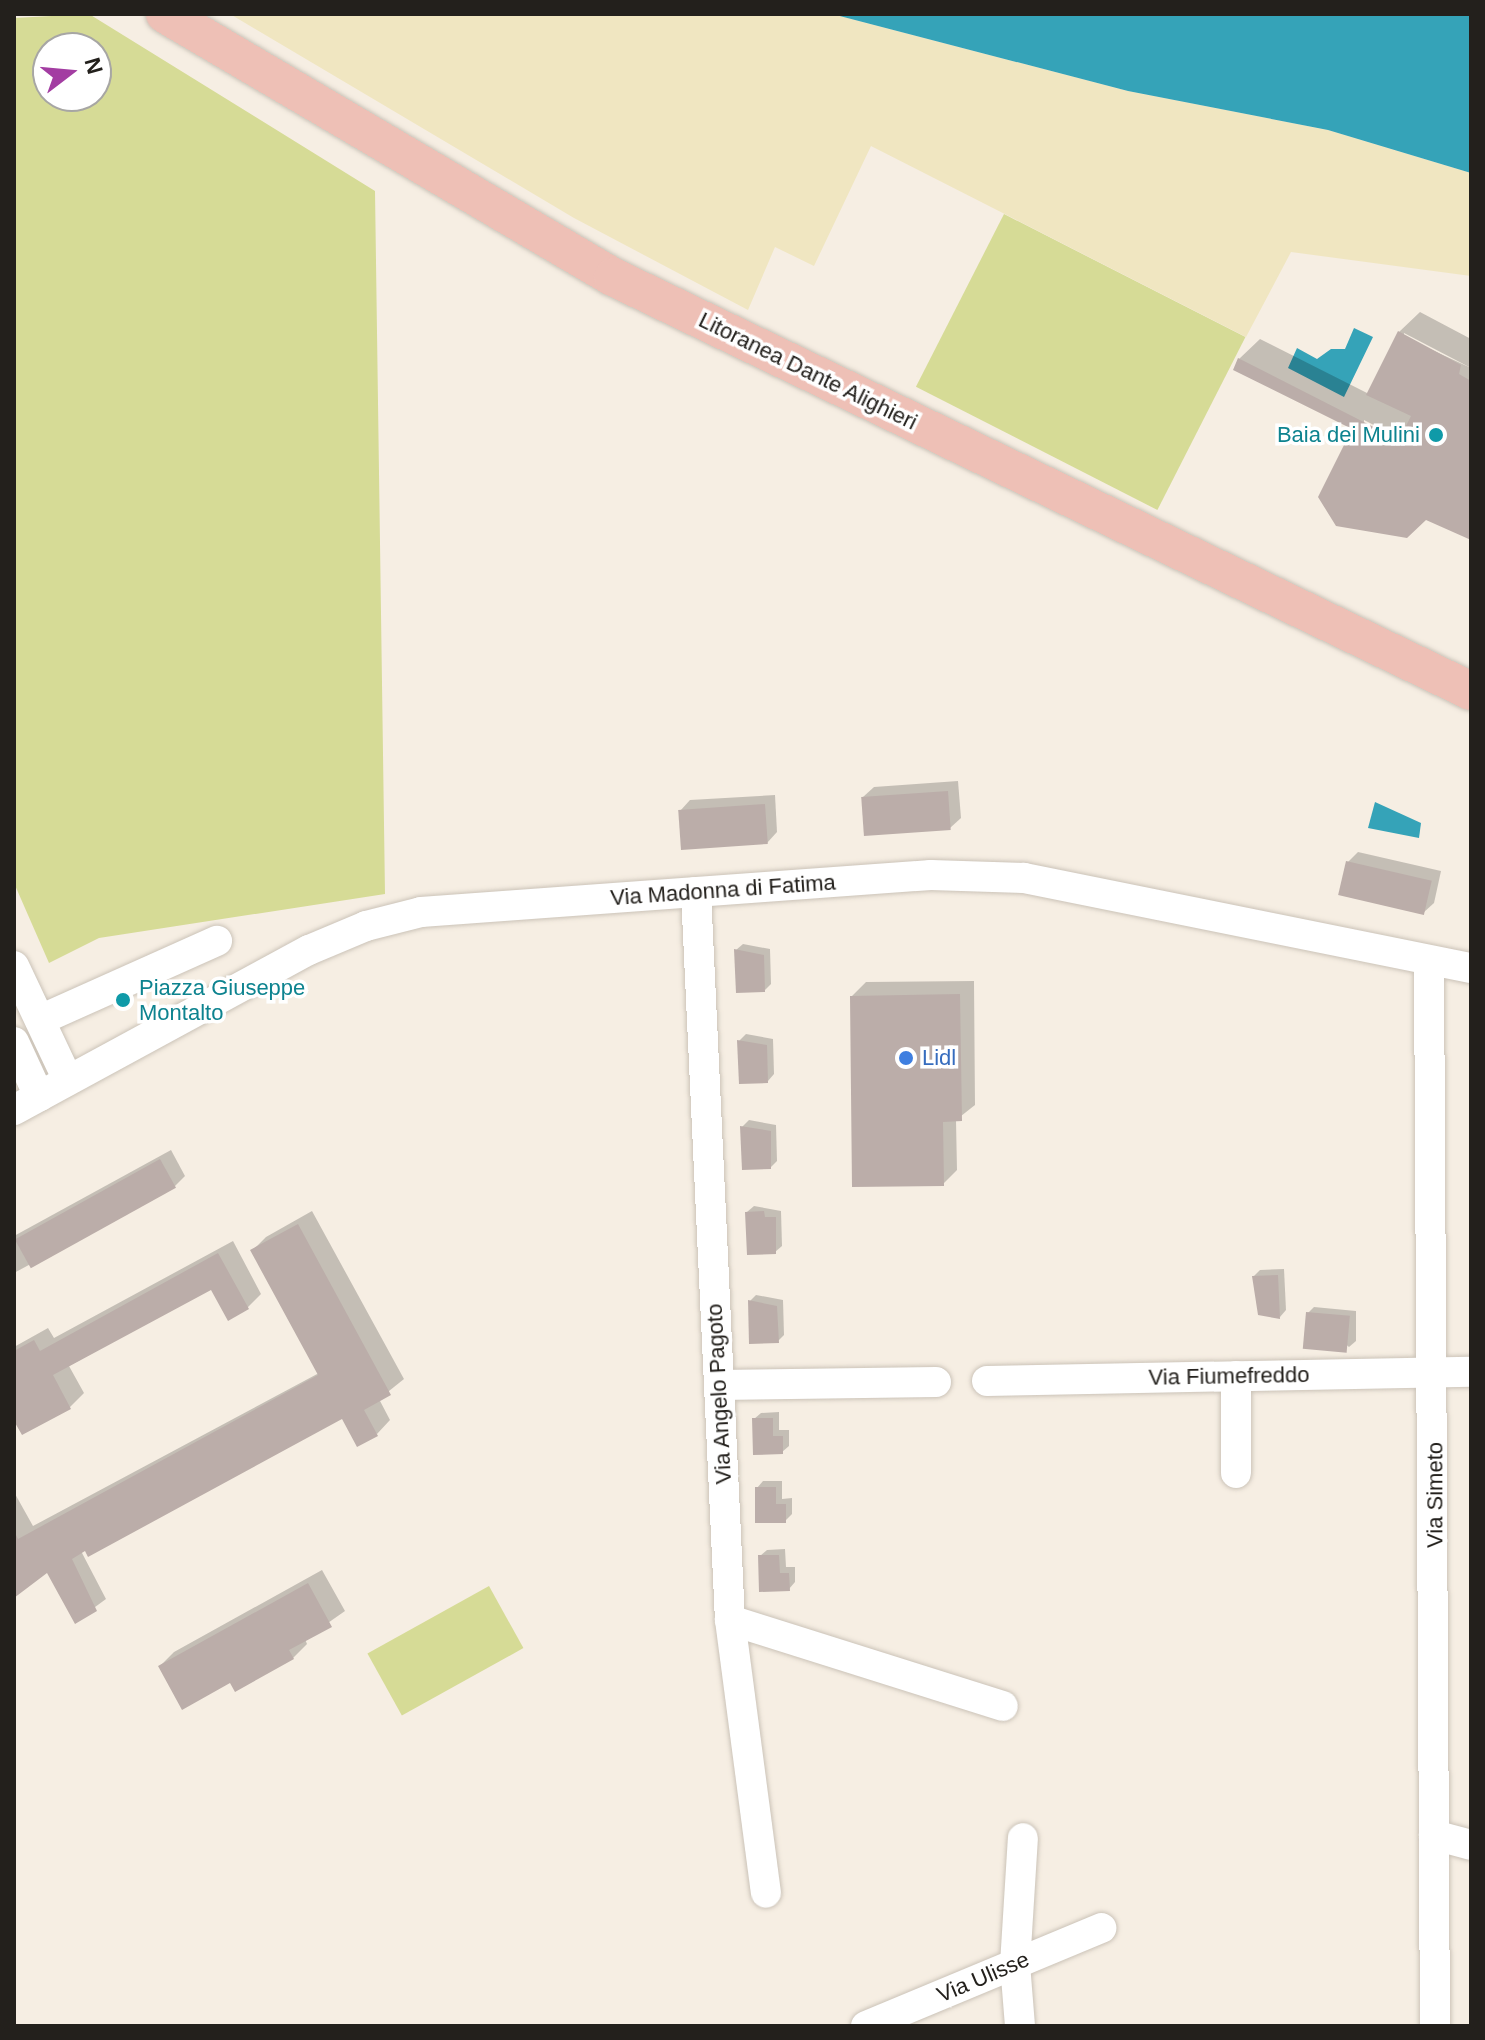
<!DOCTYPE html>
<html>
<head>
<meta charset="utf-8">
<style>
  body { margin:0 }
  #map { position:relative; width:1485px; height:2040px; overflow:hidden; background:#f6eee3; font-family:Helvetica,sans-serif }
  div>[style] { position:absolute }
  .green>* { inset:0; background:#d6db96; transform-origin:0 0 }
  .sand>* { inset:0; background:#f0e6c1 }
  .water>* { inset:0; background:#35a3b8 }
  .shadow>* { inset:0; background:#0003 }
  .building>* { inset:0; background:#bbada9; transform-origin:0 0 }
  .roads { filter:drop-shadow(0 0 2px #cbc3b8) drop-shadow(0 0 2px #cbc3b8) }
  .minor>* { height:30px; margin:-15px; padding:0 15px; transform-origin:15px; border-radius:15px; background:#fff }
  .major>* { height:38px; margin:-19px; padding:0 19px; transform-origin:19px; border-radius:19px; background:#eec0b6 }
  .dots>* { width:22px; height:22px; translate:-50% -50%; box-sizing:border-box; border:4px solid #fff; border-radius:50% }
  span { translate:-50% -50%; white-space:nowrap; text-align:center; line-height:1.15; -webkit-text-stroke:7px #fff; paint-order:stroke }
  .street-label { font-size:22px; color:#23201c }
  .culture-label { font-size:22px; color:#0d838f }
  .right { translate:-100% -50%; text-align:right }
  .left { translate:0 -50%; text-align:left }
  .shop-label { font-size:22px; color:#366cbe }
  .frame { position:absolute; inset:0; border:16px solid #23201c; pointer-events:none }
  .north { position:absolute; left:32px; top:32px; width:80px; height:80px; box-sizing:border-box; background:#fff; border:2px solid #a7a6a4; border-radius:50%; rotate:74deg; font-size:22px; font-weight:700; line-height:32px; text-align:center; color:#23201c }
  .north::after { content:''; display:block; margin:auto; width:28px; height:36px; background:#a33da2; clip-path:polygon(50% 0,100% 100%,50% 72%,0 100%) }
</style>
</head>
<body>
<div id="map">
  <div class="green">
    <i style="clip-path:polygon(evenodd,89px 14px,375px 191px,385px 894px,99px 938px,49px 963px,14px 883px,14px 18px,89px 14px,96px 48px,96px 96px,48px 96px,48px 48px,96px 48px)"></i>
    <i style="left:1004px;top:214px;width:271px;height:194px;rotate:27deg"></i>
    <i style="left:489px;top:1586px;width:71px;height:139px;rotate:61deg"></i>
  </div>
  <div class="sand">
    <i style="clip-path:polygon(230px 14px,832px 14px,1128px 91px,1328px 130px,1471px 173px,1471px 276px,1291px 252px,1246px 337px,871px 146px,814px 266px,775px 247px,748px 310px,574px 218px)"></i>
  </div>
  <div class="water">
    <i style="clip-path:polygon(832px 14px,1471px 14px,1471px 173px,1328px 130px,1128px 91px)"></i>
    <i style="clip-path:polygon(1354px 328px,1373px 337px,1344px 397px,1288px 368px,1297px 348px,1317px 359px,1331px 349px,1345px 349px)"></i>
    <i style="clip-path:polygon(1375px 802px,1421px 823px,1419px 838px,1368px 828px)"></i>
  </div>
  <div class="shadow">
    <i style="clip-path:polygon(evenodd,1420px 312px,1471px 339px,1471px 368px,1404px 333px,1404px 337px,1471px 368px,1471px 538px,1354px 428px,1239px 359px,1260px 339px,1369px 394px,1399px 332px,1420px 312px,1364px 420px,1409px 443px,1407px 446px,1364px 424px,1364px 420px)"></i>
    <i style="clip-path:polygon(958px 781px,961px 818px,950px 828px,863px 797px,874px 787px)"></i>
    <i style="clip-path:polygon(775px 795px,777px 832px,767px 843px,680px 811px,690px 800px)"></i>
    <i style="clip-path:polygon(1358px 852px,1441px 871px,1434px 903px,1423px 913px,1348px 862px)"></i>
    <i style="clip-path:polygon(743px 944px,770px 949px,771px 984px,765px 990px,736px 950px)"></i>
    <i style="clip-path:polygon(974px 981px,975px 1105px,956px 1120px,957px 1170px,943px 1184px,852px 996px,866px 982px)"></i>
    <i style="clip-path:polygon(746px 1034px,773px 1039px,774px 1074px,768px 1081px,739px 1041px)"></i>
    <i style="clip-path:polygon(749px 1120px,776px 1125px,777px 1161px,771px 1167px,742px 1127px)"></i>
    <i style="clip-path:polygon(171px 1150px,185px 1176px,175px 1186px,14px 1273px,14px 1236px)"></i>
    <i style="clip-path:polygon(754px 1206px,781px 1211px,782px 1246px,775px 1252px,747px 1212px)"></i>
    <i style="clip-path:polygon(312px 1211px,404px 1379px,379px 1399px,390px 1420px,377px 1434px,342px 1416px,81px 1551px,106px 1599px,76px 1621px,48px 1570px,14px 1595px,14px 1492px,33px 1526px,319px 1373px,252px 1251px,266px 1237px)"></i>
    <i style="clip-path:polygon(233px 1241px,261px 1294px,247px 1308px,211px 1287px,69px 1366px,84px 1393px,70px 1407px,23px 1433px,14px 1416px,14px 1347px,48px 1328px,54px 1338px)"></i>
    <i style="clip-path:polygon(1284px 1269px,1286px 1310px,1280px 1317px,1254px 1276px,1260px 1270px)"></i>
    <i style="clip-path:polygon(756px 1295px,783px 1300px,784px 1335px,778px 1341px,750px 1301px)"></i>
    <i style="clip-path:polygon(1314px 1307px,1356px 1311px,1356px 1341px,1349px 1347px,1308px 1313px)"></i>
    <i style="clip-path:polygon(779px 1412px,779px 1430px,789px 1430px,789px 1446px,782px 1452px,754px 1419px,761px 1413px)"></i>
    <i style="clip-path:polygon(763px 1481px,782px 1481px,782px 1499px,792px 1498px,792px 1514px,785px 1521px,757px 1488px)"></i>
    <i style="clip-path:polygon(785px 1549px,786px 1567px,795px 1567px,795px 1582px,789px 1589px,760px 1556px,767px 1550px)"></i>
    <i style="clip-path:polygon(322px 1570px,345px 1611px,305px 1639px,307px 1644px,293px 1658px,230px 1680px,160px 1666px,174px 1652px)"></i>
  </div>
  <div class="building">
    <i style="clip-path:polygon(1398px 331px,1461px 365px,1459px 374px,1471px 381px,1471px 540px,1426px 520px,1407px 538px,1336px 526px,1318px 497px,1352px 429px,1233px 370px,1238px 358px,1399px 440px,1411px 416px,1366px 395px)"></i>
    <i style="left:948px;top:791px;width:39px;height:87px;rotate:86deg"></i>
    <i style="left:765px;top:804px;width:40px;height:87px;rotate:86deg"></i>
    <i style="left:1346px;top:861px;width:88px;height:35px;rotate:13deg"></i>
    <i style="clip-path:polygon(734px 949px,764px 955px,765px 992px,736px 993px)"></i>
    <i style="clip-path:polygon(960px 994px,962px 1121px,943px 1122px,944px 1186px,852px 1187px,850px 996px)"></i>
    <i style="clip-path:polygon(737px 1040px,767px 1045px,768px 1083px,739px 1084px)"></i>
    <i style="clip-path:polygon(740px 1126px,771px 1131px,771px 1169px,742px 1170px)"></i>
    <i style="left:160px;top:1159px;width:33px;height:166px;rotate:61deg"></i>
    <i style="clip-path:polygon(764px 1211px,765px 1217px,776px 1217px,776px 1254px,747px 1255px,745px 1212px)"></i>
    <i style="clip-path:polygon(298px 1224px,391px 1395px,364px 1410px,378px 1436px,357px 1447px,342px 1419px,88px 1557px,85px 1551px,72px 1559px,97px 1611px,75px 1624px,47px 1573px,14px 1598px,14px 1531px,18px 1539px,318px 1375px,250px 1250px)"></i>
    <i style="clip-path:polygon(218px 1253px,249px 1309px,228px 1321px,211px 1290px,53px 1375px,71px 1409px,22px 1435px,14px 1421px,14px 1351px,34px 1340px,40px 1351px)"></i>
    <i style="clip-path:polygon(1278px 1275px,1280px 1319px,1258px 1315px,1252px 1276px)"></i>
    <i style="clip-path:polygon(748px 1300px,777px 1306px,779px 1343px,749px 1344px)"></i>
    <i style="left:1306px;top:1312px;width:44px;height:37px;rotate:5deg"></i>
    <i style="clip-path:polygon(752px 1418px,773px 1418px,773px 1436px,783px 1436px,783px 1454px,753px 1455px)"></i>
    <i style="clip-path:polygon(755px 1487px,776px 1487px,776px 1504px,786px 1504px,786px 1523px,755px 1523px)"></i>
    <i style="clip-path:polygon(758px 1555px,779px 1555px,780px 1573px,789px 1573px,790px 1591px,759px 1592px)"></i>
    <i style="clip-path:polygon(308px 1583px,332px 1627px,289px 1650px,294px 1659px,235px 1692px,230px 1683px,182px 1710px,158px 1666px)"></i>
  </div>
  <div class="roads">
    <div class="minor">
      <i style="left:696px;top:892px;width:729px;rotate:87.33deg"></i>
      <i style="left:730px;top:1620px;width:275px;rotate:82.5deg"></i>
      <i style="left:1429px;top:963px;width:1063px;rotate:89.68deg"></i>
      <i style="left:14px;top:966px;width:126px;rotate:64.7deg"></i>
      <i style="left:40px;top:1020px;width:194px;rotate:-24.1deg"></i>
      <i style="left:14px;top:1042px;width:60px;rotate:65.2deg"></i>
      <i style="left:14px;top:1110px;width:336px;rotate:-28.5deg"></i>
      <i style="left:309px;top:950px;width:62px;rotate:-22.8deg"></i>
      <i style="left:366px;top:926px;width:57px;rotate:-14.3deg"></i>
      <i style="left:421px;top:912px;width:511px;rotate:-4.15deg"></i>
      <i style="left:931px;top:875px;width:93px;rotate:1.8deg"></i>
      <i style="left:1024px;top:878px;width:456px;rotate:11.4deg"></i>
      <i style="left:987px;top:1381px;width:484px;rotate:-1.1deg"></i>
      <i style="left:719px;top:1385px;width:217px;rotate:-0.8deg"></i>
      <i style="left:1236px;top:1473px;width:97px;rotate:-90deg"></i>
      <i style="left:730px;top:1620px;width:286px;rotate:17.5deg"></i>
      <i style="left:1434px;top:1835px;width:38px;rotate:15deg"></i>
      <i style="left:866px;top:2026px;width:255px;rotate:-22.6deg"></i>
      <i style="left:1020px;top:2026px;width:62px;rotate:-94.6deg"></i>
      <i style="left:1015px;top:1964px;width:126px;rotate:-86.4deg"></i>
    </div>
    <div class="major">
      <i style="left:165px;top:14px;width:519px;rotate:30.42deg"></i>
      <i style="left:613px;top:277px;width:953px;rotate:25.76deg"></i>
    </div>
  </div>
  <div class="dots">
    <i style="left:1436px;top:435px;background:#0f9aa8"></i>
    <i style="left:123px;top:1000px;background:#0f9aa8"></i>
    <i style="left:906px;top:1058px;background:#3f7fe0"></i>
  </div>
  <div class="street-label">
    <span style="left:808px;top:371px;rotate:26deg">Litoranea Dante Alighieri</span>
    <span style="left:723px;top:890px;rotate:-4deg">Via Madonna di Fatima</span>
    <span style="left:1229px;top:1376px;rotate:-1deg">Via Fiumefreddo</span>
    <span style="left:719px;top:1394px;rotate:-93deg">Via Angelo Pagoto</span>
    <span style="left:1435px;top:1495px;rotate:-90deg">Via Simeto</span>
    <span style="left:983px;top:1977px;rotate:-23deg">Via Ulisse</span>
  </div>
  <div class="culture-label">
    <span class="right" style="left:1420px;top:435px">Baia dei Mulini</span>
    <span class="left" style="left:139px;top:1000px">Piazza Giuseppe<br>Montalto</span>
  </div>
  <div class="shop-label">
    <span class="left" style="left:922px;top:1058px">Lidl</span>
  </div>
  <div class="frame"></div>
  <div class="north">N</div>
</div>
</body>
</html>
